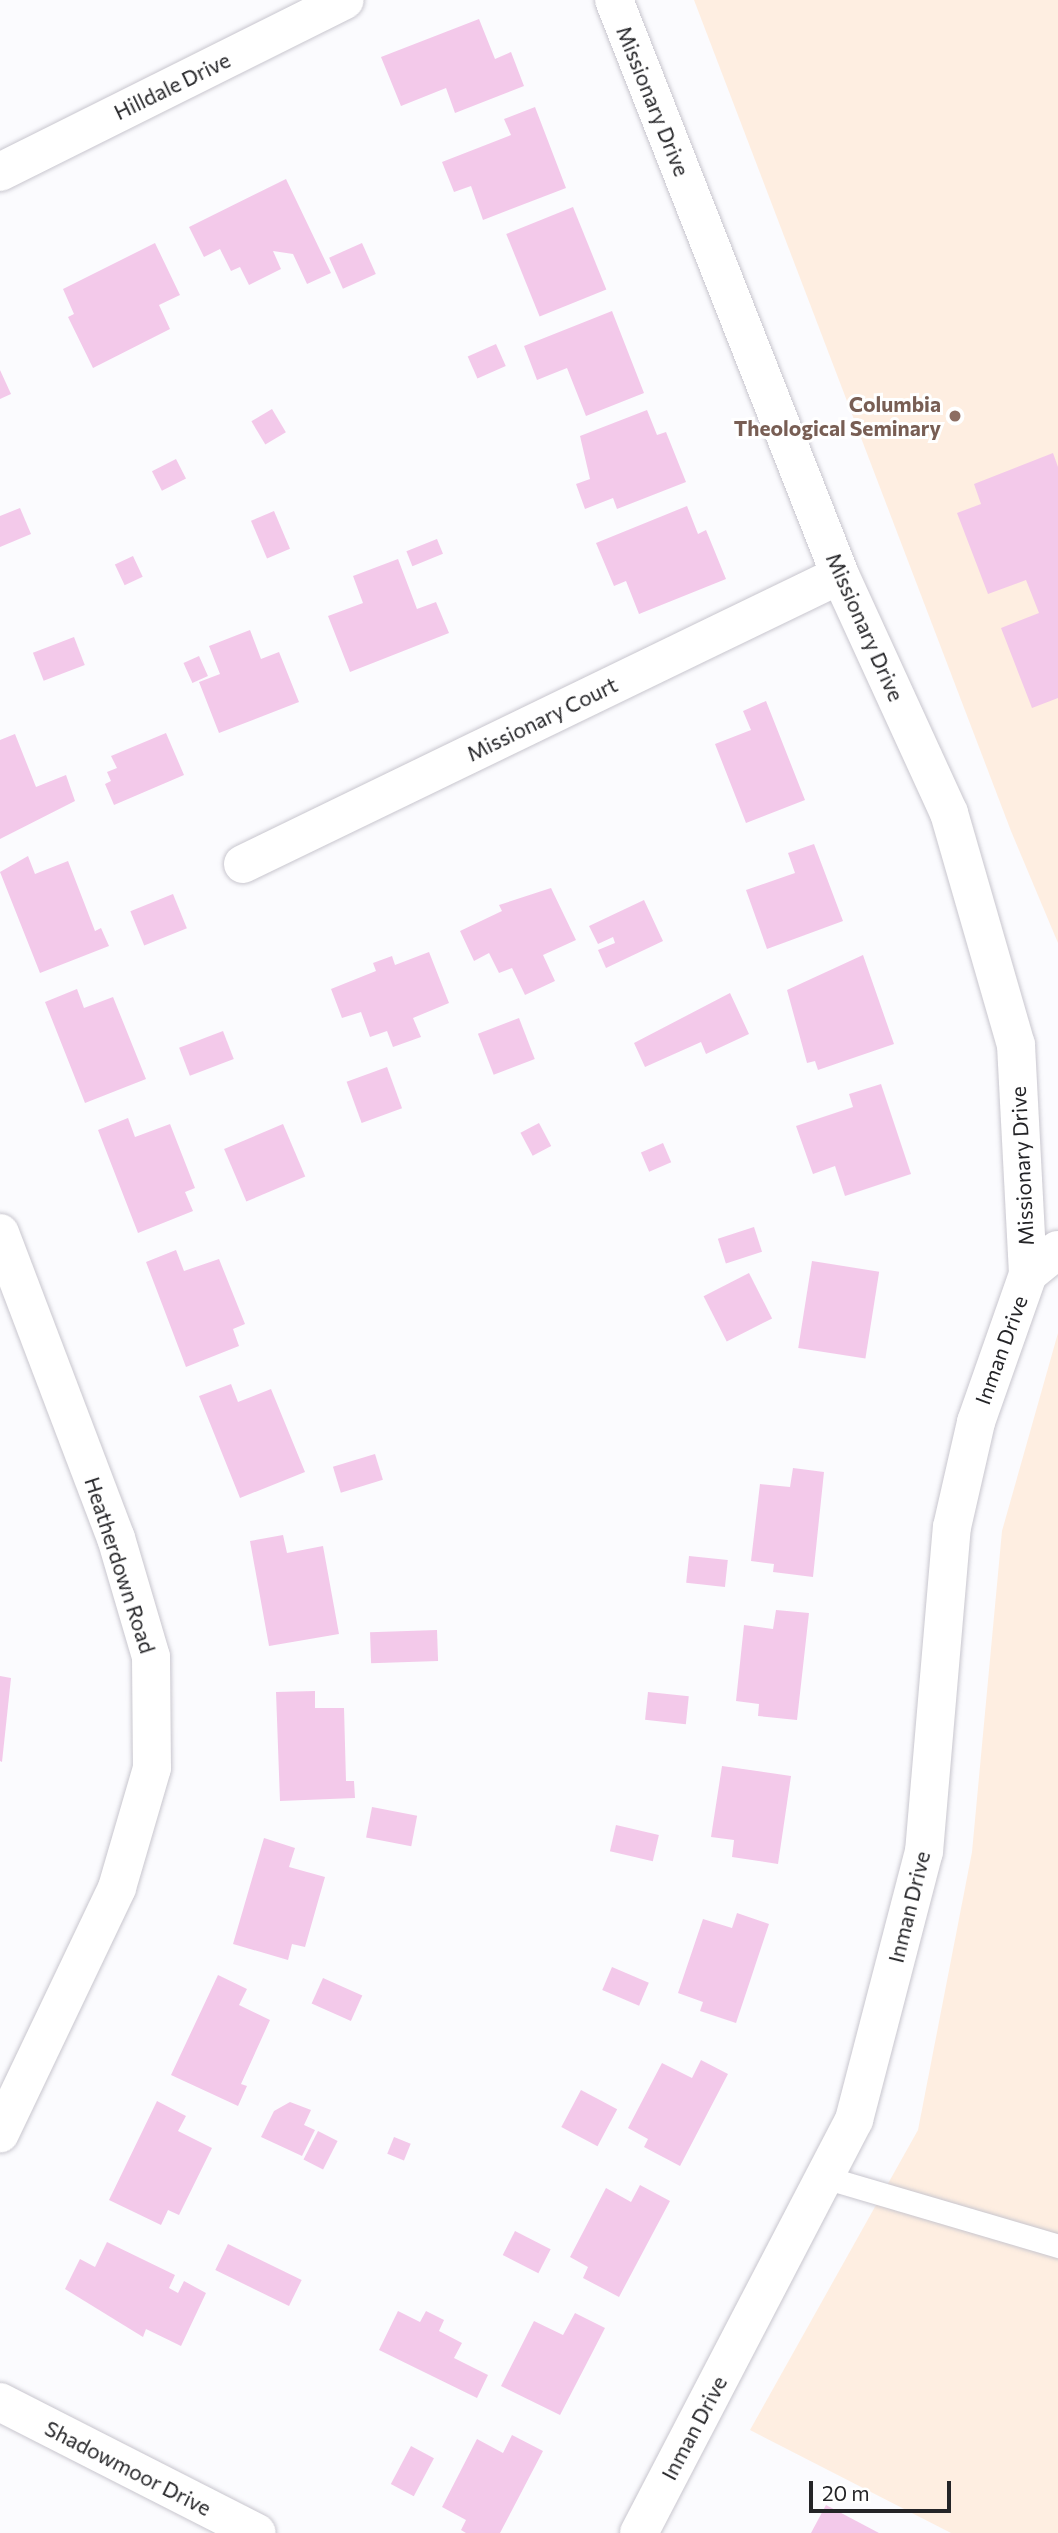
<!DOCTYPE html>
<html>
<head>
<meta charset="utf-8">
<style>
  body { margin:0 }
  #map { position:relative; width:1058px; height:2533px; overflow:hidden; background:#fbfbfe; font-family:Commissioner,sans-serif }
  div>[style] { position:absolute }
  .education>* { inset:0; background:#feeee1 }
  .building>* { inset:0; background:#f3c9ea; transform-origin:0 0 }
  .roads { filter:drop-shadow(0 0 2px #c8c6ce) drop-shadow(0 0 2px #c8c6ce) }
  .service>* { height:23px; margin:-11.5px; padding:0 11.5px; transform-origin:11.5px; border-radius:11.5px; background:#fff }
  .minor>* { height:38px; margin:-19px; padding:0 19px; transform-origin:19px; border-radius:19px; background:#fff }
  .dots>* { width:19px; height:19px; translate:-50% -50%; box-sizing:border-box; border:4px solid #fff; border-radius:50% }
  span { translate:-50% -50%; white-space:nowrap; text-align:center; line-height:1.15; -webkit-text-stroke:6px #fff; paint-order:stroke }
  .street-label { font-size:21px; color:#242427 }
  .education-label { font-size:21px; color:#785e54; font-weight:700 }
  .right { translate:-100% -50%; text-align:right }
  .scale { position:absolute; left:809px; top:2481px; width:142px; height:32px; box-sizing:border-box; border:4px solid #242427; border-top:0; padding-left:9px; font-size:21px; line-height:24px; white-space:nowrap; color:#242427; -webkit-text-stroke:5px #fff; paint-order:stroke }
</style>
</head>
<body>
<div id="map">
  <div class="education">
    <i style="clip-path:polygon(694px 0,1058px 0,1058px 943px,1011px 831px)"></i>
    <i style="clip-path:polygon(1058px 1333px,1058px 2533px,951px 2533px,750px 2430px,918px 2130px,972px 1852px,1002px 1531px)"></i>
  </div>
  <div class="building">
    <i style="clip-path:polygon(479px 19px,495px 59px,511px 52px,524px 86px,455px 113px,446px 88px,401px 106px,381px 57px)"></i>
    <i style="clip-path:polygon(535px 107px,566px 188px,483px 220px,471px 186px,454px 192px,442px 162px,511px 135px,504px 119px)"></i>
    <i style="clip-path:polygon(286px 179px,331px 273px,307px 284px,293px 254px,273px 251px,281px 269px,249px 285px,240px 267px,231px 271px,220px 249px,204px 257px,189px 227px)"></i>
    <i style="left:573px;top:207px;width:89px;height:72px;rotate:68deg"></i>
    <i style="clip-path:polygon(155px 243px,180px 295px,159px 305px,170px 329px,93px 368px,68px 317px,74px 314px,63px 289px)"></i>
    <i style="left:362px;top:243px;width:34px;height:36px;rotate:66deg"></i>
    <i style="clip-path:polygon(612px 311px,644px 393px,586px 416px,567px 368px,537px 380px,524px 346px)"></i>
    <i style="left:496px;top:344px;width:24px;height:31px;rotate:66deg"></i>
    <i style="clip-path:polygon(0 370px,11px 394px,0 399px)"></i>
    <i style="left:272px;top:409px;width:27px;height:24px;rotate:59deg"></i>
    <i style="clip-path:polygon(647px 410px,657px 435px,666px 432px,686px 482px,617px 509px,613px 498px,585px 509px,576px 484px,590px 479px,580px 436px)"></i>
    <i style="clip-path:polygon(1053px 453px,1058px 467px,1058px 698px,1032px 708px,1001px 628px,1039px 613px,1026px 580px,988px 594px,957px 513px,981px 504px,974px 484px)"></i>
    <i style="left:176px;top:459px;width:22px;height:27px;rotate:63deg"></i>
    <i style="clip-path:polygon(687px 506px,698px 534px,706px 530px,726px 579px,639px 614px,626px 581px,614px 586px,596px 543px)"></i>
    <i style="clip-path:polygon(20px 508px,31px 534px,0 547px,0 516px)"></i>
    <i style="left:274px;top:511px;width:41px;height:25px;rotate:67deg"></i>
    <i style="left:437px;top:539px;width:16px;height:33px;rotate:68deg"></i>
    <i style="left:133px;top:556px;width:23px;height:20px;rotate:65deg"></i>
    <i style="clip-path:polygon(398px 559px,417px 609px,436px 602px,449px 633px,350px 672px,328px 616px,363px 603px,353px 576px)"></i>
    <i style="clip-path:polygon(250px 630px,261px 659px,279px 652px,299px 702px,219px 733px,199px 682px,220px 674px,209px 646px)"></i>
    <i style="left:74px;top:637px;width:30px;height:44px;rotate:69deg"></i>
    <i style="left:199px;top:656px;width:22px;height:17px;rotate:66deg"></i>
    <i style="clip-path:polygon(766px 701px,805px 800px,746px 823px,715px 744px,751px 730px,743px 711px)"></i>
    <i style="clip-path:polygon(166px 733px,184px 775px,114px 805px,105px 784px,111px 781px,107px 772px,117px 768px,111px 756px)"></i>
    <i style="clip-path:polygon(15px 734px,36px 787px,66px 775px,75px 801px,0 839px,0 740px)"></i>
    <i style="clip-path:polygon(814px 844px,843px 921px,767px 949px,746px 890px,795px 873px,788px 853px)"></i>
    <i style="clip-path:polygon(28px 856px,35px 874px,68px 861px,95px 931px,101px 928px,109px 946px,40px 973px,0 872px)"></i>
    <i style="clip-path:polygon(551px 888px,576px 940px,543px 955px,555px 981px,525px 995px,512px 968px,499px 973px,489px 953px,474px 961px,460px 931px,502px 911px,499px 905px)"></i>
    <i style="left:173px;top:894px;width:37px;height:46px;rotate:68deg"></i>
    <i style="clip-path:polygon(644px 900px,663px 941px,606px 968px,598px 950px,615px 943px,613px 937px,598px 944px,589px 926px)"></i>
    <i style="clip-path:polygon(429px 952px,449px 1003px,413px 1018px,421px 1037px,393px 1047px,387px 1031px,370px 1037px,361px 1012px,342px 1018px,331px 989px,376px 971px,373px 963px,392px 956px,395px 965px)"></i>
    <i style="clip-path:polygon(863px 955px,894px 1044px,818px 1070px,815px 1061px,807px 1063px,787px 990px)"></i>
    <i style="clip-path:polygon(77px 989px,84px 1008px,113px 997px,146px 1079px,85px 1103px,45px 1002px)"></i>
    <i style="clip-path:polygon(730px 993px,749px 1034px,706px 1054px,701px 1042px,645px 1067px,634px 1043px)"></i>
    <i style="left:519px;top:1018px;width:44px;height:44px;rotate:69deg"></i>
    <i style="left:223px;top:1031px;width:30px;height:47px;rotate:69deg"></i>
    <i style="left:387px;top:1067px;width:44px;height:43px;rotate:70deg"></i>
    <i style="clip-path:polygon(881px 1084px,911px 1174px,845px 1196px,835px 1166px,813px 1174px,796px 1126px,853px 1107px,849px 1094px)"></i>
    <i style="clip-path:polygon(128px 1118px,135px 1137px,170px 1124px,195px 1188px,185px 1192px,193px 1211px,138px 1233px,98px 1130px)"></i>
    <i style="left:539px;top:1123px;width:26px;height:21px;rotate:62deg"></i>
    <i style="left:283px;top:1124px;width:57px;height:64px;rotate:67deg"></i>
    <i style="left:663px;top:1143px;width:21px;height:24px;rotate:67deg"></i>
    <i style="left:754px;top:1227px;width:26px;height:38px;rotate:72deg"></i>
    <i style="clip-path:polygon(176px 1250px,184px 1271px,219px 1259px,245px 1324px,233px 1329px,239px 1346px,186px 1367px,146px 1262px)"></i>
    <i style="left:812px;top:1261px;width:68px;height:88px;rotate:9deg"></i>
    <i style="left:749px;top:1273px;width:51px;height:51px;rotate:63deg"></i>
    <i style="clip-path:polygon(231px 1384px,238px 1402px,271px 1389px,305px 1472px,240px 1498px,199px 1396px)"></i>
    <i style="left:375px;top:1454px;width:27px;height:44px;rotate:73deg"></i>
    <i style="clip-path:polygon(793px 1468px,824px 1472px,813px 1577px,773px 1572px,774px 1564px,751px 1561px,760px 1484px,790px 1487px)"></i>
    <i style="clip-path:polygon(283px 1535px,287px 1553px,323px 1546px,339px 1634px,269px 1646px,250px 1541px)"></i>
    <i style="left:689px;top:1556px;width:39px;height:27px;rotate:6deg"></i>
    <i style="clip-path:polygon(776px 1610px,809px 1613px,797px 1720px,758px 1716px,759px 1704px,736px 1701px,744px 1625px,773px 1629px)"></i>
    <i style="left:437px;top:1630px;width:31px;height:67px;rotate:88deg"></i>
    <i style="clip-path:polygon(0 1676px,11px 1678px,2px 1762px,0 1761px)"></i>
    <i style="clip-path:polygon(315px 1691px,315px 1708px,344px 1708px,346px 1781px,354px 1781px,355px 1798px,280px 1801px,276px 1692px)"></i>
    <i style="left:648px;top:1692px;width:41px;height:28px;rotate:6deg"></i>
    <i style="clip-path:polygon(722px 1766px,791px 1776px,778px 1864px,732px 1857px,734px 1840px,711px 1837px)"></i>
    <i style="left:372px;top:1807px;width:46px;height:31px;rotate:11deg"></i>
    <i style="left:616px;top:1825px;width:44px;height:27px;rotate:13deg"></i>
    <i style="clip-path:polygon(264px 1838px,295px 1848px,289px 1867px,325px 1877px,305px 1947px,292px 1944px,288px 1960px,233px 1944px)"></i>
    <i style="clip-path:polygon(737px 1913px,769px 1924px,736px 2023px,700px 2011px,703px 2002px,678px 1993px,703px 1919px,732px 1928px)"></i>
    <i style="left:612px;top:1967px;width:40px;height:25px;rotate:23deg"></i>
    <i style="clip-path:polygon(218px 1975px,247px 1989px,239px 2005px,270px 2020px,241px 2084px,247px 2086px,238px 2106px,171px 2075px)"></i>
    <i style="left:323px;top:1978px;width:43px;height:28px;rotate:24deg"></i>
    <i style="clip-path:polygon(701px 2060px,728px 2074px,680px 2166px,644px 2147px,648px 2139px,628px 2128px,662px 2063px,692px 2078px)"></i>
    <i style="left:581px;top:2090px;width:41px;height:42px;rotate:28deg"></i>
    <i style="clip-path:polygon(157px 2101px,186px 2116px,178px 2131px,212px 2148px,179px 2215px,168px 2210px,161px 2225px,109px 2200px)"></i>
    <i style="clip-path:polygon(290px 2102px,311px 2110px,304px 2125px,315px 2130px,302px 2156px,261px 2137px,274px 2111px)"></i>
    <i style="left:318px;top:2131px;width:22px;height:32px;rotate:27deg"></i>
    <i style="left:394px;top:2137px;width:18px;height:18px;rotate:22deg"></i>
    <i style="clip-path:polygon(640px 2185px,670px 2201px,619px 2297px,583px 2278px,588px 2267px,570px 2257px,606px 2188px,631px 2202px)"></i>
    <i style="left:515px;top:2231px;width:40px;height:27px;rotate:27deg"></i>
    <i style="clip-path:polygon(107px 2242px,175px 2275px,169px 2288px,178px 2293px,184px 2281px,206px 2293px,181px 2346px,146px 2329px,143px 2337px,65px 2289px,80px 2259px,95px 2267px)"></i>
    <i style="left:228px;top:2244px;width:82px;height:29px;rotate:26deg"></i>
    <i style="clip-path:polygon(398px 2311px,420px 2322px,426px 2311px,444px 2320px,439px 2331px,462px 2343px,454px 2358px,488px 2375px,477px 2398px,379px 2350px)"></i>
    <i style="clip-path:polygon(575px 2313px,605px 2328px,560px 2415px,501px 2386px,534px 2321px,563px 2335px)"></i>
    <i style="clip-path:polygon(512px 2435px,543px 2451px,500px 2533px,466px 2533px,461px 2530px,466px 2520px,442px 2507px,477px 2439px,503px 2453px)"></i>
    <i style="left:411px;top:2446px;width:26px;height:43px;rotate:28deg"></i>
    <i style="clip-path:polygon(826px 2505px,879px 2533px,811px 2533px)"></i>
  </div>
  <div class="roads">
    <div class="service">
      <i style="left:824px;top:2177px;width:244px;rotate:16.4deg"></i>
    </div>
    <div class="minor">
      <i style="left:614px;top:0;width:618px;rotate:68.54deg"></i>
      <i style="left:840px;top:575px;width:262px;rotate:65.4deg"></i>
      <i style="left:949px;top:813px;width:241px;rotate:73.9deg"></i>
      <i style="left:1016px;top:1045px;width:229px;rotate:87deg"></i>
      <i style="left:0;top:172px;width:385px;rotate:-26.5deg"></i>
      <i style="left:243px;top:864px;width:663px;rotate:-25.83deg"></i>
      <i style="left:0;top:1233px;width:326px;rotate:69.2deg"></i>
      <i style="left:116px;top:1538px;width:124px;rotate:73.6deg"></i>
      <i style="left:151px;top:1657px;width:111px;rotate:89.5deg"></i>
      <i style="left:152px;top:1768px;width:125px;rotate:106.3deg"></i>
      <i style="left:117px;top:1888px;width:272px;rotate:115.5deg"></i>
      <i style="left:0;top:2402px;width:288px;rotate:27deg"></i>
      <i style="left:639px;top:2533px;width:466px;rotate:-62.5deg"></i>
      <i style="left:854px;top:2120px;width:277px;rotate:-75.4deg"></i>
      <i style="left:924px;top:1852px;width:326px;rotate:-85.1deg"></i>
      <i style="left:952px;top:1527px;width:108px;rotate:-77.1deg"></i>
      <i style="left:976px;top:1422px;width:157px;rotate:-70.6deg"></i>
      <i style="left:1028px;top:1274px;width:38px;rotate:-39deg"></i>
    </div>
  </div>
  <div class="dots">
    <i style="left:955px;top:416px;background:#8d6e63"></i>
  </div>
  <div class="street-label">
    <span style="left:172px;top:86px;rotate:-26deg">Hilldale Drive</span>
    <span style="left:653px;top:101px;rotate:68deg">Missionary Drive</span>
    <span style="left:865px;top:627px;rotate:66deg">Missionary Drive</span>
    <span style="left:542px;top:719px;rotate:-26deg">Missionary Court</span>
    <span style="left:1022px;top:1166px;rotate:-93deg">Missionary Drive</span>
    <span style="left:1001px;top:1350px;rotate:-70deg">Inman Drive</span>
    <span style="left:120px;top:1565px;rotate:72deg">Heatherdown Road</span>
    <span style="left:909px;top:1907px;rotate:-76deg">Inman Drive</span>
    <span style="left:694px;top:2428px;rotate:-62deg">Inman Drive</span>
    <span style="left:128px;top:2468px;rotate:27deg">Shadowmoor Drive</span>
  </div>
  <div class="education-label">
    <span class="right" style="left:941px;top:416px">Columbia<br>Theological Seminary</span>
  </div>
  <div class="scale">20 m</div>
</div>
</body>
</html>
